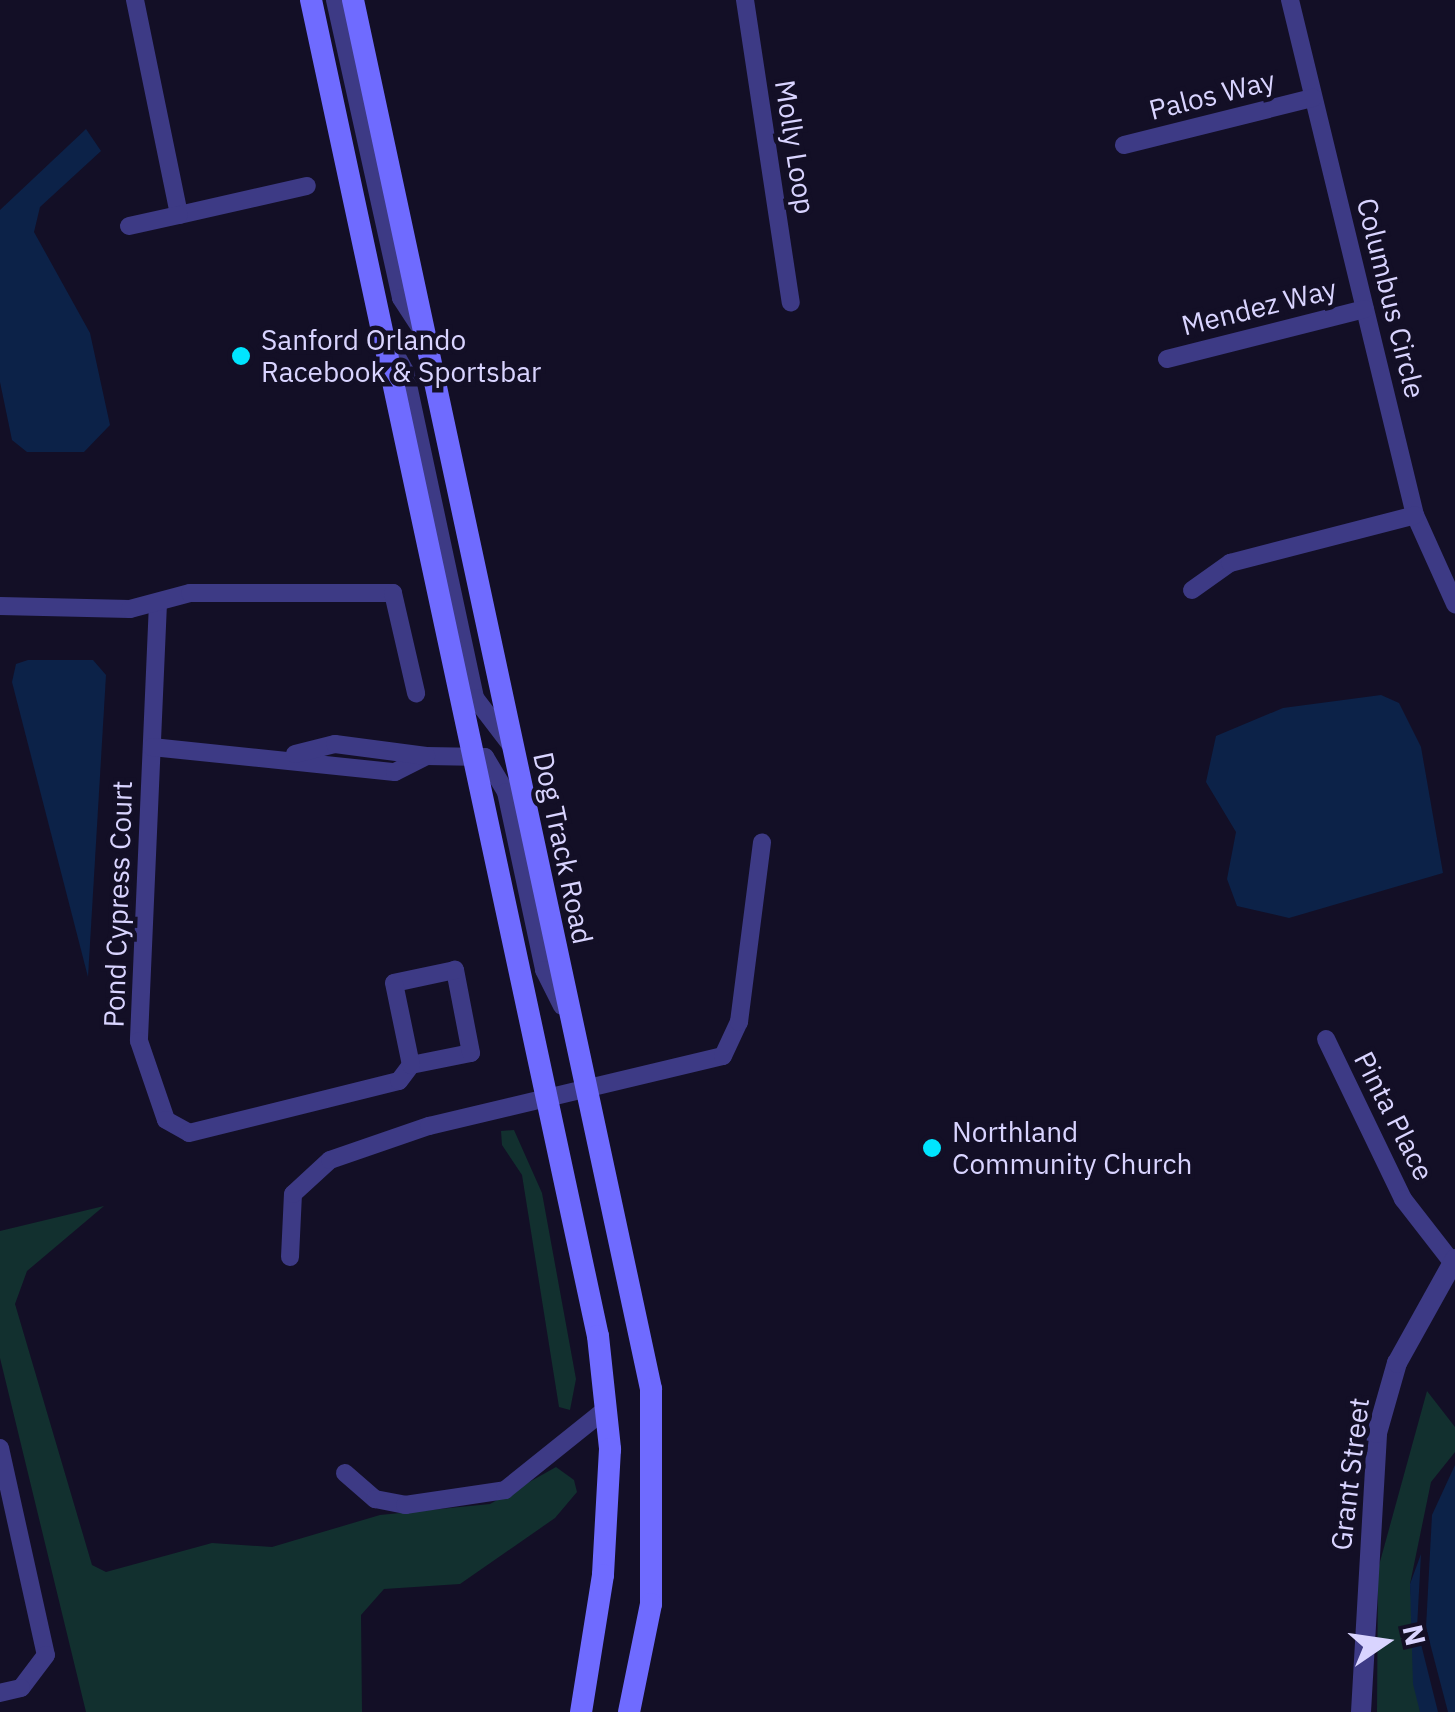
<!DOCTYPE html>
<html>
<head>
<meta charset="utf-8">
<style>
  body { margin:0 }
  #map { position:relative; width:1455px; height:1712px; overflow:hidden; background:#130f26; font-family:"IBM Plex Sans",sans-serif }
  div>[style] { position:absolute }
  .green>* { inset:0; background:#12302f }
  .water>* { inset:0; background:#0c2248 }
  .minor>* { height:18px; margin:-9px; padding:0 9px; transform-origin:9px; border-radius:9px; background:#3d3a85 }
  .tertiary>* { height:20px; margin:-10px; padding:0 10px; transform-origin:10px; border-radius:10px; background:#3d3a85 }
  .secondary>* { height:22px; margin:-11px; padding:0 11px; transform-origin:11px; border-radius:11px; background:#6f6bff }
  .dots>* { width:28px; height:28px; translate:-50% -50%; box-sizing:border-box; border:5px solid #130f26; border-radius:50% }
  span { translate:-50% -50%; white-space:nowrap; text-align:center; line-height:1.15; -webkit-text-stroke:9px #130f26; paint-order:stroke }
  .street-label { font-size:28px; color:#d9d4ff }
  .poi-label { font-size:28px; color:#d9d4ff }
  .left { translate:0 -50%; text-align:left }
  .north { position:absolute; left:1335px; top:1592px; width:100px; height:100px; -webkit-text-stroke:8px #130f26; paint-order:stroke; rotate:77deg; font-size:28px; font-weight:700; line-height:40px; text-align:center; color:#d9d4ff }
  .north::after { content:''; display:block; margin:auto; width:35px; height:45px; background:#d9d4ff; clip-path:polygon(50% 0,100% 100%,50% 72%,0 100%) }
</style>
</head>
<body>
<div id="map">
  <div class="green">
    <i style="clip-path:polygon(514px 1130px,542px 1193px,576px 1379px,570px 1410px,559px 1407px,522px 1175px,502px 1145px,501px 1131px)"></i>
    <i style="clip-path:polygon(104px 1206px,27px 1271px,15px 1304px,92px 1565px,106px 1572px,212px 1543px,272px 1547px,380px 1515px,490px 1504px,556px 1467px,574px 1480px,577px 1492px,555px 1518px,460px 1584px,384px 1589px,361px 1615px,362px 1712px,86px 1712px,0 1358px,0 1231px)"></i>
    <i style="clip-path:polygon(1427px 1391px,1455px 1427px,1455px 1452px,1431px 1482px,1410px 1584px,1420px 1712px,1377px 1712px,1378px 1569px)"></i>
  </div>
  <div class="water">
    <i style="clip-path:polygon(86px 129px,101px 151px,40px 207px,34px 232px,90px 333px,110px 425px,84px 452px,27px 452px,12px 440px,0 382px,0 210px)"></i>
    <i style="clip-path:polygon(28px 660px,93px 660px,106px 675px,88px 977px,12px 682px,16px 664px)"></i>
    <i style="clip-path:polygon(1381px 695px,1399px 703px,1421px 747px,1443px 873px,1289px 918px,1237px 906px,1227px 879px,1236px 832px,1206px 782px,1216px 736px,1283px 708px)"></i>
    <i style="clip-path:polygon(1455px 1465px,1455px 1712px,1448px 1712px,1426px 1628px,1432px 1515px)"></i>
    <i style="clip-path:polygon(1421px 1554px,1417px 1628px,1438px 1712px,1420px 1712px,1413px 1684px,1410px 1584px)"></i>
  </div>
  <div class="minor">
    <i style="left:135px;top:0;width:219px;rotate:78.4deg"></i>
    <i style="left:179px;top:215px;width:131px;rotate:-12.8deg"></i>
    <i style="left:335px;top:0;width:305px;rotate:77.5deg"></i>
    <i style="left:401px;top:298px;width:38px;rotate:57deg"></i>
    <i style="left:745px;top:0;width:306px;rotate:81.4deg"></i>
    <i style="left:1290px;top:0;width:530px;rotate:76.36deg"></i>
    <i style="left:1415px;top:515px;width:98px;rotate:65.8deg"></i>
    <i style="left:1124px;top:145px;width:195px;rotate:-14deg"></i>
    <i style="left:129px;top:226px;width:51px;rotate:-12.4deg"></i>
    <i style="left:391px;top:346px;width:29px;rotate:61deg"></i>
    <i style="left:405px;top:371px;width:334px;rotate:77.9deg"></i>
    <i style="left:475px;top:698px;width:58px;rotate:52.7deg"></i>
    <i style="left:1167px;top:359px;width:204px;rotate:-14.2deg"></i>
    <i style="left:1192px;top:590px;width:47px;rotate:-35.4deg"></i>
    <i style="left:1230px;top:563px;width:191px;rotate:-14.5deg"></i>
    <i style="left:158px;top:603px;width:438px;rotate:92.5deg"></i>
    <i style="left:139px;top:1041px;width:83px;rotate:71.1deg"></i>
    <i style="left:166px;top:1120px;width:26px;rotate:29deg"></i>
    <i style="left:189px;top:1133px;width:216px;rotate:-13.9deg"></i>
    <i style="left:399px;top:1081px;width:20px;rotate:-53deg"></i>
    <i style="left:411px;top:1065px;width:61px;rotate:-11.3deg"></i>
    <i style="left:471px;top:1053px;width:85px;rotate:-100.9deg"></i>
    <i style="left:455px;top:970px;width:62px;rotate:168deg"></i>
    <i style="left:394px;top:983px;width:84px;rotate:78.3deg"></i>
    <i style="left:0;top:606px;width:130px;rotate:1.3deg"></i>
    <i style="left:130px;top:609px;width:62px;rotate:-14.9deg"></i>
    <i style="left:190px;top:593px;width:203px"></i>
    <i style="left:393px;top:593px;width:103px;rotate:77deg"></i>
    <i style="left:152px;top:747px;width:244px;rotate:5.9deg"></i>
    <i style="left:395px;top:772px;width:35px;rotate:-27deg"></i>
    <i style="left:426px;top:756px;width:59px;rotate:1deg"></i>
    <i style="left:485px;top:757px;width:41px;rotate:59deg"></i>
    <i style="left:506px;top:792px;width:182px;rotate:77.9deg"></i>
    <i style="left:544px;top:970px;width:40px;rotate:63.4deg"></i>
    <i style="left:295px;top:754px;width:41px;rotate:-14deg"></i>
    <i style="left:335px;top:744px;width:92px;rotate:7.5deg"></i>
    <i style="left:1326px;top:1039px;width:178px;rotate:64.3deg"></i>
    <i style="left:1403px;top:1199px;width:80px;rotate:52.1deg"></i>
    <i style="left:290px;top:1257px;width:63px;rotate:-87.3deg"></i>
    <i style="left:293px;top:1194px;width:50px;rotate:-42.6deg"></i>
    <i style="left:330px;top:1160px;width:105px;rotate:-19deg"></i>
    <i style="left:429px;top:1126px;width:302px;rotate:-13.4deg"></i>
    <i style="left:723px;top:1056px;width:38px;rotate:-65deg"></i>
    <i style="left:739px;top:1022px;width:181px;rotate:-82.7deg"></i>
    <i style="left:0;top:1448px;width:212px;rotate:77.5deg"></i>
    <i style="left:46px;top:1655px;width:41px;rotate:127.1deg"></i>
    <i style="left:21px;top:1688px;width:22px;rotate:167deg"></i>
    <i style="left:345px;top:1473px;width:40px;rotate:41deg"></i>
    <i style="left:375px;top:1499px;width:31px;rotate:11deg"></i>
    <i style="left:405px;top:1505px;width:101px;rotate:-8.5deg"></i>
    <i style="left:505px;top:1490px;width:129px;rotate:-38.7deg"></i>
  </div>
  <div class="tertiary">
    <i style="left:1361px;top:1712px;width:279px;rotate:-86.7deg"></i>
    <i style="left:1377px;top:1433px;width:73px;rotate:-74.1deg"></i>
    <i style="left:1397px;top:1363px;width:119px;rotate:-60.9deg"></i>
  </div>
  <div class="secondary">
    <i style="left:311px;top:0;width:1366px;rotate:77.88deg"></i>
    <i style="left:598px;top:1336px;width:114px;rotate:83.9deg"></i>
    <i style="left:610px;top:1449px;width:126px;rotate:93.2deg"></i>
    <i style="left:603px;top:1575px;width:139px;rotate:99.1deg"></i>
    <i style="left:353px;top:0;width:1421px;rotate:77.89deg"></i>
    <i style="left:651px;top:1389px;width:215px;rotate:90deg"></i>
    <i style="left:651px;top:1604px;width:110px;rotate:101.5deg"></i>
  </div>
  <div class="dots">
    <i style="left:241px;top:356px;background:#00e5ff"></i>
    <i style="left:932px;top:1148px;background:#00e5ff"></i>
  </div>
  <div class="street-label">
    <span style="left:1212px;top:95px;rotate:-14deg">Palos Way</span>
    <span style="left:795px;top:147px;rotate:81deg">Molly Loop</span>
    <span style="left:1391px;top:298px;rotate:76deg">Columbus Circle</span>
    <span style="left:1259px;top:307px;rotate:-14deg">Mendez Way</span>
    <span style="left:563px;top:848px;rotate:78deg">Dog Track Road</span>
    <span style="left:118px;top:904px;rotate:-88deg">Pond Cypress Court</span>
    <span style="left:1394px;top:1116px;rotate:63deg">Pinta Place</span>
    <span style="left:1350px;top:1474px;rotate:-83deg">Grant Street</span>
  </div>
  <div class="poi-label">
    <span class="left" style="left:261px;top:356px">Sanford Orlando<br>Racebook &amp; Sportsbar</span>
    <span class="left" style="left:952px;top:1148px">Northland<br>Community Church</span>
  </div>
  <div class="north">N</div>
</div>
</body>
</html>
